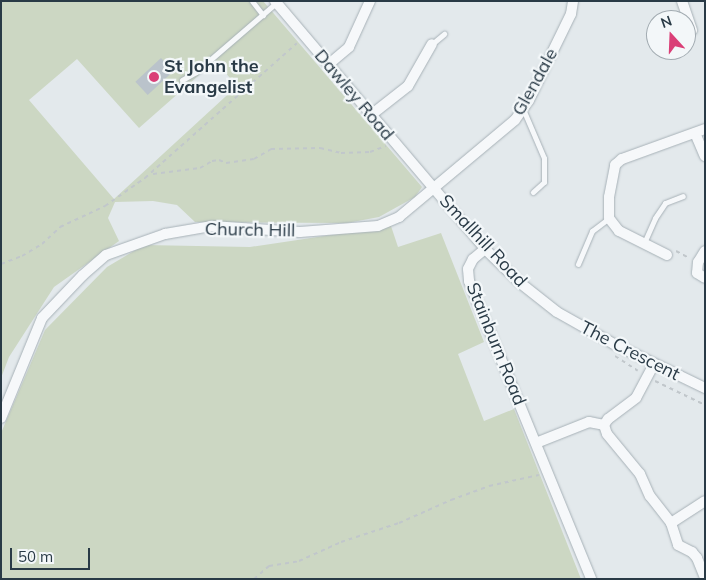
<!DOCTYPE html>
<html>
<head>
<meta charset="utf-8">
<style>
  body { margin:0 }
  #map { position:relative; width:706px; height:580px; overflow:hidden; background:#e3e9ec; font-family:Mulish,sans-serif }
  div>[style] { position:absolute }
  .green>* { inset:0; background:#ccd7c3 }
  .building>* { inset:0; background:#bac3cb; transform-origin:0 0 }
  .path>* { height:2px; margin-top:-1px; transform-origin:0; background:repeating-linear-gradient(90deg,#c1c7cb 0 4px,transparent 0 8px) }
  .roads { filter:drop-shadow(0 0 1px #a7b1b7) drop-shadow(0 0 1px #a7b1b7) }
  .lane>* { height:5px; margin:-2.5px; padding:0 2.5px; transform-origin:2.5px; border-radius:2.5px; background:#f6f8fa }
  .street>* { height:10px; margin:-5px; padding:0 5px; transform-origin:5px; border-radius:5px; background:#f6f8fa }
  .dots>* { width:14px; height:14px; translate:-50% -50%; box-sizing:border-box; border:2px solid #f3f7f9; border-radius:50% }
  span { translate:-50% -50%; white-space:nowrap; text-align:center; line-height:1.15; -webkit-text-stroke:4.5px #f3f7f9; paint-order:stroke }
  .poi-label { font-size:18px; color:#293a46; font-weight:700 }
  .left { translate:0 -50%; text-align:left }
  .street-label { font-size:18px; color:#293a46 }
  .frame { position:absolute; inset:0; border:2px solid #293a46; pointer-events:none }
  .north { position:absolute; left:646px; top:10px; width:50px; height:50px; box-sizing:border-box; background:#f3f7f9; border:1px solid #a2abb1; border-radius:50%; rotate:340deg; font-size:14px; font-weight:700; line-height:20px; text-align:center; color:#293a46 }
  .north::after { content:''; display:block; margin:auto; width:18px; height:22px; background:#da3f77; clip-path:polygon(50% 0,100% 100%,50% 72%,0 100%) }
  .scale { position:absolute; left:10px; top:548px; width:80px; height:22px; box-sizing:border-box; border:2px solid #293a46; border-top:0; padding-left:6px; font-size:15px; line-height:18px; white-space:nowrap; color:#293a46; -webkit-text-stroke:4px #f3f7f9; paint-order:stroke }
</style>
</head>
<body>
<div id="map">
  <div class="green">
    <i style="clip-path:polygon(evenodd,1px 1px,263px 1px,422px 187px,415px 197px,379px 217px,347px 223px,195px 222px,177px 205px,153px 201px,115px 202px,108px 218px,119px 241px,54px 287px,9px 357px,1px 378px,1px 1px,77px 59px,139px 128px,215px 61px,237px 86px,114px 199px,29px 100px,77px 59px)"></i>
    <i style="clip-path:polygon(391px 226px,398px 247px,441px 233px,484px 342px,458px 354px,484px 421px,514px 409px,581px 579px,1px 579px,1px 433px,45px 330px,107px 267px,144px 245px,250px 247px)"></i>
  </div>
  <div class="building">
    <i style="left:161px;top:58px;width:18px;height:35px;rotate:47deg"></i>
  </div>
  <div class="path">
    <i style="left:153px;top:174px;width:47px;rotate:-7.3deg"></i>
    <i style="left:200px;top:168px;width:14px;rotate:-30deg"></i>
    <i style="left:212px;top:161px;width:7px;rotate:-8deg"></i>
    <i style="left:219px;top:160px;width:8px;rotate:23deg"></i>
    <i style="left:226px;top:163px;width:28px;rotate:-8deg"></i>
    <i style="left:254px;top:159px;width:20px;rotate:-30deg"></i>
    <i style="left:271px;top:149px;width:49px;rotate:-1.2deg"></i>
    <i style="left:320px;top:148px;width:22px;rotate:13deg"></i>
    <i style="left:341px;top:153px;width:29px;rotate:-2deg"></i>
    <i style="left:370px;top:152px;width:17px;rotate:-21deg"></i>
    <i style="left:676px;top:251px;width:15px;rotate:28deg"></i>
    <i style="left:1px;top:264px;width:22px;rotate:-21deg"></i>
    <i style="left:22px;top:256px;width:23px;rotate:-31deg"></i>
    <i style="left:42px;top:244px;width:25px;rotate:-43deg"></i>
    <i style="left:60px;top:227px;width:50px;rotate:-25deg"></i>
    <i style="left:105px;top:206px;width:49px;rotate:-35deg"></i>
    <i style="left:145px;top:178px;width:203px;rotate:-41.6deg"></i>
    <i style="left:615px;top:356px;width:27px;rotate:33deg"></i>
    <i style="left:655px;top:381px;width:55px;rotate:25.6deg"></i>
    <i style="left:254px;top:579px;width:20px;rotate:-41deg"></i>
    <i style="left:269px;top:566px;width:30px;rotate:-9deg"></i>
    <i style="left:299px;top:561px;width:46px;rotate:-24.3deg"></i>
    <i style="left:341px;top:542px;width:61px;rotate:-18.1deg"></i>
    <i style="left:399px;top:523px;width:57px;rotate:-23.9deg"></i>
    <i style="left:451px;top:500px;width:40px;rotate:-20.2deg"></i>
    <i style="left:489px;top:486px;width:51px;rotate:-12.4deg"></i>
  </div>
  <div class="roads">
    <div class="lane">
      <i style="left:252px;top:1px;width:18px;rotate:52deg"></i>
      <i style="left:432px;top:44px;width:16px;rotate:-40deg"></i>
      <i style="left:182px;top:80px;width:16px;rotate:-30deg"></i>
      <i style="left:196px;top:72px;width:106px;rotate:-40.8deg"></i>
      <i style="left:523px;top:109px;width:53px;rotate:66.8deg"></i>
      <i style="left:544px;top:158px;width:24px;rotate:90deg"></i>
      <i style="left:544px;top:182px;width:15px;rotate:138deg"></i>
      <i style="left:644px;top:243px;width:27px;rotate:-66deg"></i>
      <i style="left:655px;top:218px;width:18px;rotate:-56deg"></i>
      <i style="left:665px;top:203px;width:19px;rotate:-21deg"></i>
      <i style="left:578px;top:264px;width:36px;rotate:-67deg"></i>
      <i style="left:592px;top:231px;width:21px;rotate:-37deg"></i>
    </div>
    <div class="street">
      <i style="left:275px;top:1px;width:325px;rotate:49.7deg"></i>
      <i style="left:485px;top:249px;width:47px;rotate:44.1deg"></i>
      <i style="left:519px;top:282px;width:48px;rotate:38.3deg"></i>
      <i style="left:557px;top:312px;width:65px;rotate:29.3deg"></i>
      <i style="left:614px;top:344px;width:101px;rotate:25.8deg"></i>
      <i style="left:682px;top:1px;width:31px;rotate:71deg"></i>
      <i style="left:329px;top:64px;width:26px;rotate:-40deg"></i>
      <i style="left:349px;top:47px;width:51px;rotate:-65.5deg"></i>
      <i style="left:371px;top:115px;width:47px;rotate:-38.1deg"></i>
      <i style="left:408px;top:86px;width:48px;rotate:-60.3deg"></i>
      <i style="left:695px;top:133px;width:25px;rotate:67deg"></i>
      <i style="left:485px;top:249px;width:16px;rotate:140deg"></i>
      <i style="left:473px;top:259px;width:11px;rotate:117deg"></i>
      <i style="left:468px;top:269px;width:12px;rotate:85deg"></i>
      <i style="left:469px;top:281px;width:322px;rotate:67.7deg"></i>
      <i style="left:705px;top:251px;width:13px;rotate:122deg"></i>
      <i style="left:698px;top:262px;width:11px;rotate:95deg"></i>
      <i style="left:697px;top:273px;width:9px;rotate:32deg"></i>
      <i style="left:667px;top:255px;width:54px;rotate:-153.4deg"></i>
      <i style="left:619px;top:231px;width:16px;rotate:-128deg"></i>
      <i style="left:609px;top:218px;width:21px;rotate:-90deg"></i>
      <i style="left:609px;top:197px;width:33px;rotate:-79deg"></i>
      <i style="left:615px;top:165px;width:9px;rotate:-41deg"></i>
      <i style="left:622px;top:159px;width:88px;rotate:-19.9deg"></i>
      <i style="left:654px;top:364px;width:38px;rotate:118deg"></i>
      <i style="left:636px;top:398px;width:35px;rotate:143deg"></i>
      <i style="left:608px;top:419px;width:7px;rotate:124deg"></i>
      <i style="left:604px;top:425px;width:9px;rotate:72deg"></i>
      <i style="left:607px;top:434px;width:52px;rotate:50.5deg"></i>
      <i style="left:640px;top:474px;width:24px;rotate:66deg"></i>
      <i style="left:650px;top:496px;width:34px;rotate:52deg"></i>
      <i style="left:671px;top:523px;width:23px;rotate:72deg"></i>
      <i style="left:678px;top:545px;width:16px;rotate:27deg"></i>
      <i style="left:692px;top:552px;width:8px;rotate:50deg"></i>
      <i style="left:697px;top:558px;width:22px;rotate:68deg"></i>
      <i style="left:1px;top:418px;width:108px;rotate:-67.7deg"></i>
      <i style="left:42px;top:318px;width:59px;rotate:-46.4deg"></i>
      <i style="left:83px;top:275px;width:30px;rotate:-41deg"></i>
      <i style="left:106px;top:255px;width:63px;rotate:-19.6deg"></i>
      <i style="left:165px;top:234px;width:48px;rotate:-9.7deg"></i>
      <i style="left:212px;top:226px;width:88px;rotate:3.9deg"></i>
      <i style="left:300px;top:232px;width:78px;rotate:-4.4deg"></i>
      <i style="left:378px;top:226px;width:23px;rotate:-23deg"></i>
      <i style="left:399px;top:217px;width:151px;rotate:-39.9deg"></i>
      <i style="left:515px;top:120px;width:24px;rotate:-55deg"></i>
      <i style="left:529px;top:100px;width:96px;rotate:-64deg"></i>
      <i style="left:571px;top:14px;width:13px;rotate:-81deg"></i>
      <i style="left:536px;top:443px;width:57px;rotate:-21.6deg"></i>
      <i style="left:589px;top:422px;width:15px;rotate:11deg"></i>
      <i style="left:671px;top:523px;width:40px;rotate:-32.9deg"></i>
    </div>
  </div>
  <div class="dots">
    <i style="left:154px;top:77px;background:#da3f77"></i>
  </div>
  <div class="poi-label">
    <span class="left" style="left:164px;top:77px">St John the<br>Evangelist</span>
  </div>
  <div class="street-label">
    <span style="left:535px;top:82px;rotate:-61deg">Glendale</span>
    <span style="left:354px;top:95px;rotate:50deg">Dawley Road</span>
    <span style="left:250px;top:230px;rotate:1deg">Church Hill</span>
    <span style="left:483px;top:241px;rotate:47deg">Smallhill Road</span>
    <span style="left:496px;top:344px;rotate:68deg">Stainburn Road</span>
    <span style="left:630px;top:351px;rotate:27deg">The Crescent</span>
  </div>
  <div class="frame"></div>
  <div class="north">N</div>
  <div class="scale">50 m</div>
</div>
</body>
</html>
